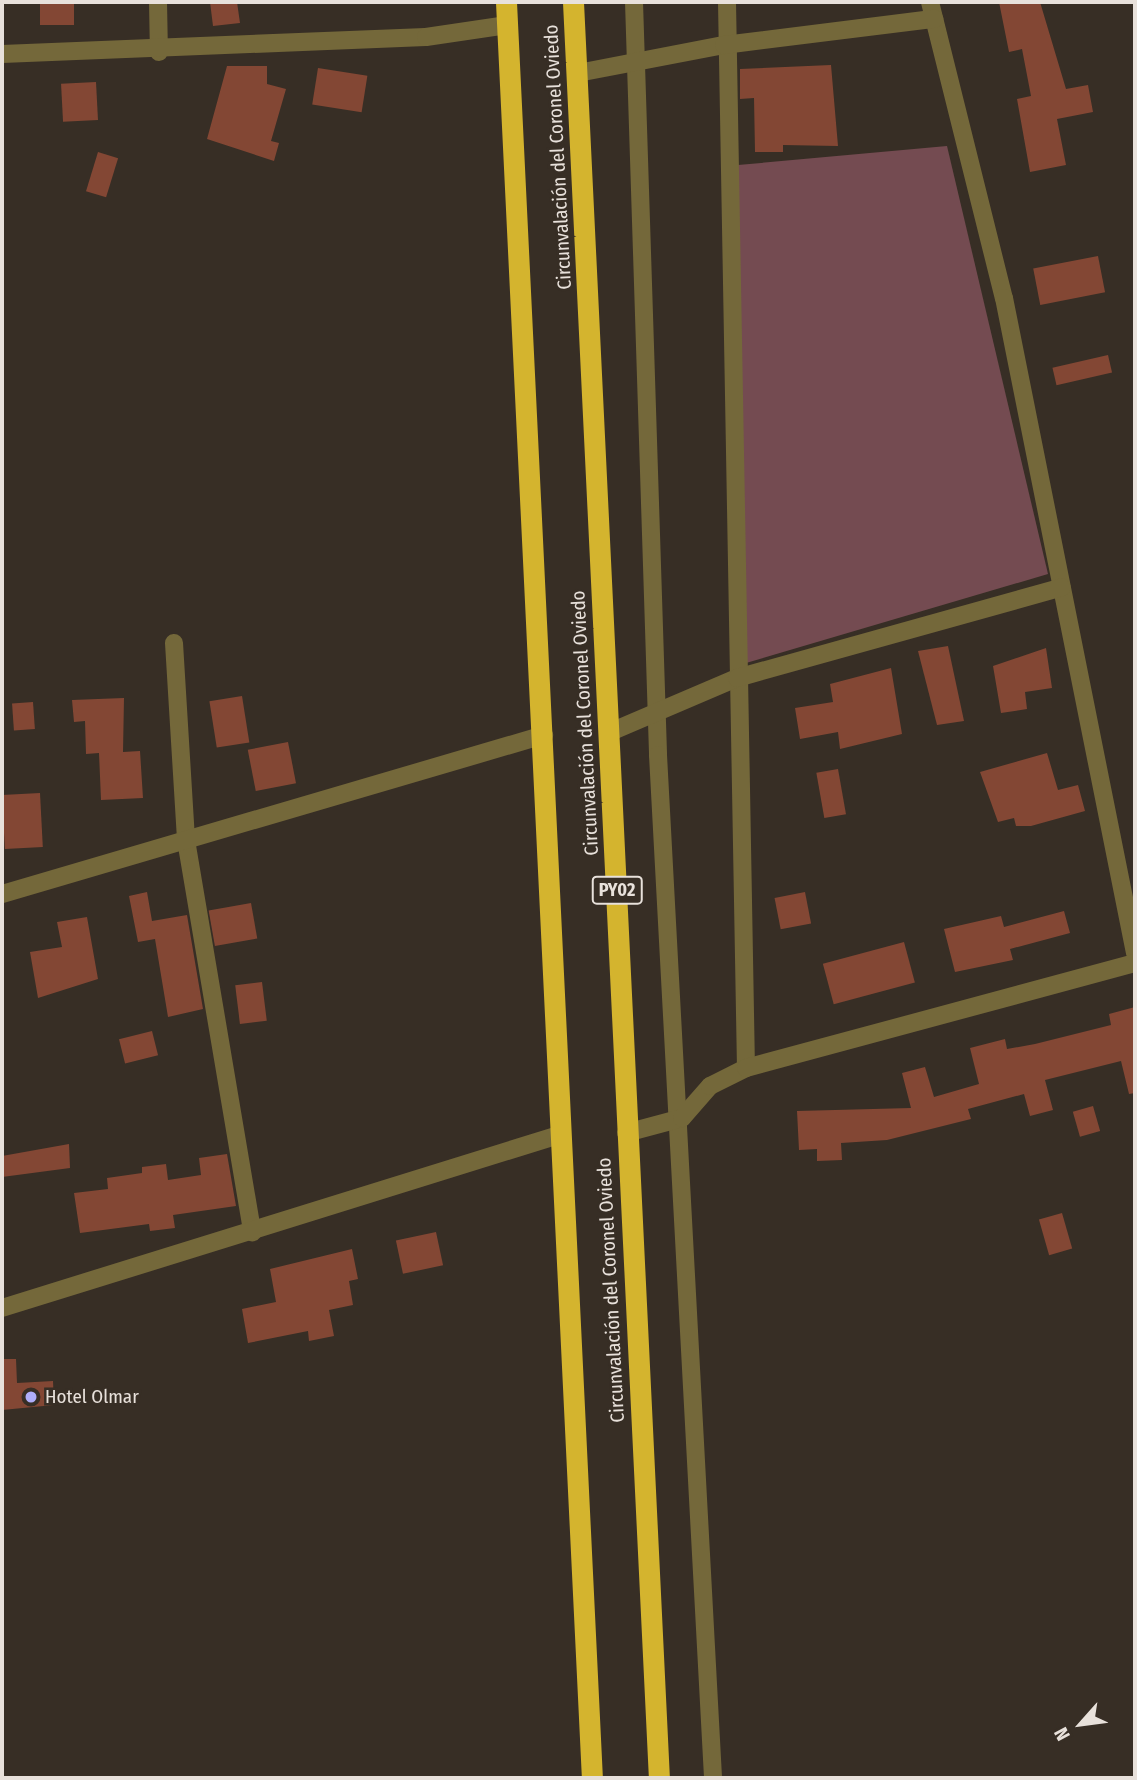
<!DOCTYPE html>
<html>
<head>
<meta charset="utf-8">
<style>
  body { margin:0 }
  #map { position:relative; width:1137px; height:1780px; overflow:hidden; background:#372e25; font-family:"Fira Sans Condensed",sans-serif }
  div>[style] { position:absolute }
  .green>* { inset:0; background:#744b51 }
  .building>* { inset:0; background:#834734; transform-origin:0 0 }
  .minor>* { height:18px; margin:-9px; padding:0 9px; transform-origin:9px; border-radius:9px; background:#74683a }
  .highway>* { height:21px; margin:-10.5px; padding:0 10.5px; transform-origin:10.5px; border-radius:10.5px; background:#d4b42e }
  .dots>* { width:19px; height:19px; translate:-50% -50%; box-sizing:border-box; border:4px solid #372e25; border-radius:50% }
  span { translate:-50% -50%; white-space:nowrap; text-align:center; line-height:1.15; -webkit-text-stroke:5px #372e25; paint-order:stroke }
  .shield-label span { padding:2px 5px; background:#372e25; border:2px solid; border-radius:5px; -webkit-text-stroke-width:0 }
  .shield-label { font-size:18px; color:#e8e1db; font-weight:700 }
  .street-label { font-size:19px; color:#e8e1db }
  .poi-label { font-size:19px; color:#e8e1db }
  .left { translate:0 -50%; text-align:left }
  .frame { position:absolute; inset:0; border:4px solid #e8e1db; pointer-events:none }
  .north { position:absolute; left:1046px; top:1689px; width:70px; height:70px; -webkit-text-stroke:5px #372e25; paint-order:stroke; rotate:242deg; font-size:19px; font-weight:700; line-height:28px; text-align:center; color:#e8e1db }
  .north::after { content:''; display:block; margin:auto; width:24px; height:32px; background:#e8e1db; clip-path:polygon(50% 0,100% 100%,50% 72%,0 100%) }
</style>
</head>
<body>
<div id="map">
  <div class="green">
    <i style="clip-path:polygon(947px 146px,1048px 574px,746px 663px,738px 165px)"></i>
  </div>
  <div class="building">
    <i style="left:40px;top:2px;width:34px;height:23px"></i>
    <i style="clip-path:polygon(210px 2px,237px 2px,240px 23px,213px 26px)"></i>
    <i style="clip-path:polygon(999px 2px,1040px 2px,1066px 89px,1088px 85px,1093px 112px,1057px 119px,1066px 165px,1030px 172px,1017px 99px,1031px 96px,1022px 49px,1009px 52px)"></i>
    <i style="clip-path:polygon(831px 65px,838px 146px,783px 145px,783px 152px,755px 152px,754px 98px,740px 99px,740px 69px)"></i>
    <i style="clip-path:polygon(227px 66px,267px 66px,267px 84px,286px 89px,271px 141px,279px 143px,274px 161px,207px 139px)"></i>
    <i style="left:318px;top:68px;width:50px;height:37px;rotate:9deg"></i>
    <i style="left:96px;top:82px;width:38px;height:35px;rotate:87deg"></i>
    <i style="left:98px;top:152px;width:21px;height:41px;rotate:17deg"></i>
    <i style="left:1098px;top:256px;width:37px;height:66px;rotate:79deg"></i>
    <i style="left:1108px;top:355px;width:18px;height:57px;rotate:77deg"></i>
    <i style="clip-path:polygon(948px 646px,964px 721px,937px 725px,918px 651px)"></i>
    <i style="clip-path:polygon(1046px 648px,1052px 688px,1025px 692px,1027px 709px,1001px 713px,993px 666px)"></i>
    <i style="clip-path:polygon(891px 668px,902px 734px,840px 749px,838px 732px,800px 739px,795px 708px,833px 702px,830px 684px)"></i>
    <i style="left:242px;top:696px;width:47px;height:33px;rotate:81deg"></i>
    <i style="clip-path:polygon(124px 698px,123px 752px,140px 751px,143px 798px,101px 800px,99px 753px,86px 754px,85px 721px,74px 722px,72px 700px)"></i>
    <i style="left:33px;top:702px;width:27px;height:21px;rotate:86deg"></i>
    <i style="left:288px;top:742px;width:42px;height:41px;rotate:79deg"></i>
    <i style="clip-path:polygon(1047px 753px,1058px 790px,1078px 785px,1085px 811px,1031px 826px,1016px 826px,1014px 818px,998px 822px,980px 772px)"></i>
    <i style="left:838px;top:769px;width:46px;height:22px;rotate:80deg"></i>
    <i style="left:40px;top:793px;width:54px;height:38px;rotate:87deg"></i>
    <i style="clip-path:polygon(147px 892px,152px 921px,187px 915px,203px 1009px,168px 1017px,155px 939px,138px 942px,129px 896px)"></i>
    <i style="left:805px;top:892px;width:32px;height:31px;rotate:79deg"></i>
    <i style="left:251px;top:903px;width:36px;height:43px;rotate:80deg"></i>
    <i style="clip-path:polygon(1064px 911px,1070px 933px,1010px 949px,1013px 960px,955px 972px,944px 929px,1001px 916px,1004px 927px)"></i>
    <i style="clip-path:polygon(87px 917px,98px 979px,38px 998px,30px 952px,62px 947px,57px 922px)"></i>
    <i style="left:904px;top:942px;width:42px;height:84px;rotate:75deg"></i>
    <i style="left:262px;top:982px;width:39px;height:27px;rotate:83deg"></i>
    <i style="clip-path:polygon(1135px 1007px,1135px 1093px,1129px 1094px,1121px 1061px,1045px 1080px,1053px 1110px,1030px 1116px,1024px 1094px,968px 1109px,971px 1119px,887px 1140px,841px 1143px,842px 1160px,817px 1161px,817px 1149px,799px 1150px,797px 1111px,911px 1108px,902px 1073px,925px 1067px,934px 1097px,979px 1084px,970px 1048px,1005px 1039px,1007px 1049px,1035px 1044px,1111px 1025px,1109px 1014px)"></i>
    <i style="left:152px;top:1031px;width:25px;height:34px;rotate:76deg"></i>
    <i style="left:1093px;top:1106px;width:26px;height:21px;rotate:74deg"></i>
    <i style="clip-path:polygon(69px 1144px,70px 1168px,2px 1177px,2px 1156px)"></i>
    <i style="clip-path:polygon(227px 1154px,236px 1206px,173px 1215px,175px 1228px,150px 1231px,149px 1224px,80px 1233px,74px 1193px,108px 1189px,107px 1178px,142px 1173px,142px 1167px,166px 1164px,168px 1180px,201px 1175px,199px 1158px)"></i>
    <i style="left:1062px;top:1213px;width:37px;height:24px;rotate:74deg"></i>
    <i style="left:436px;top:1232px;width:34px;height:41px;rotate:78deg"></i>
    <i style="clip-path:polygon(352px 1249px,358px 1279px,349px 1281px,353px 1305px,329px 1310px,334px 1336px,309px 1341px,308px 1331px,248px 1343px,242px 1309px,276px 1302px,270px 1269px)"></i>
    <i style="clip-path:polygon(2px 1359px,16px 1359px,17px 1383px,53px 1381px,54px 1405px,2px 1410px)"></i>
  </div>
  <div class="minor">
    <i style="left:158px;top:2px;width:50px;rotate:88.9deg"></i>
    <i style="left:634px;top:2px;width:753px;rotate:88.17deg"></i>
    <i style="left:658px;top:755px;width:1024px;rotate:86.92deg"></i>
    <i style="left:727px;top:2px;width:1066px;rotate:88.98deg"></i>
    <i style="left:930px;top:2px;width:305px;rotate:76deg"></i>
    <i style="left:1004px;top:298px;width:668px;rotate:78.69deg"></i>
    <i style="left:2px;top:54px;width:424px;rotate:-2.3deg"></i>
    <i style="left:426px;top:37px;width:82px;rotate:-8.4deg"></i>
    <i style="left:578px;top:73px;width:149px;rotate:-10.9deg"></i>
    <i style="left:724px;top:45px;width:212px;rotate:-7.1deg"></i>
    <i style="left:174px;top:643px;width:197px;rotate:86.5deg"></i>
    <i style="left:186px;top:840px;width:398px;rotate:80.4deg"></i>
    <i style="left:608px;top:733px;width:140px;rotate:-23.1deg"></i>
    <i style="left:737px;top:678px;width:337px;rotate:-15.6deg"></i>
    <i style="left:2px;top:894px;width:565px;rotate:-16.35deg"></i>
    <i style="left:626px;top:1133px;width:58px;rotate:-15deg"></i>
    <i style="left:682px;top:1118px;width:43px;rotate:-48.8deg"></i>
    <i style="left:710px;top:1086px;width:40px;rotate:-26.6deg"></i>
    <i style="left:746px;top:1068px;width:403px;rotate:-15.1deg"></i>
    <i style="left:2px;top:1308px;width:586px;rotate:-17.26deg"></i>
  </div>
  <div class="highway">
    <i style="left:506px;top:2px;width:1778px;rotate:87.23deg"></i>
    <i style="left:573px;top:2px;width:1778px;rotate:87.23deg"></i>
  </div>
  <div class="dots">
    <i style="left:31px;top:1397px;background:#afaefa"></i>
  </div>
  <div class="shield-label">
    <span style="left:617px;top:890px">PY02</span>
  </div>
  <div class="street-label">
    <span style="left:558px;top:157px;rotate:-93deg">Circunvalación del Coronel Oviedo</span>
    <span style="left:585px;top:723px;rotate:-93deg">Circunvalación del Coronel Oviedo</span>
    <span style="left:611px;top:1290px;rotate:-93deg">Circunvalación del Coronel Oviedo</span>
  </div>
  <div class="poi-label">
    <span class="left" style="left:45px;top:1397px">Hotel Olmar</span>
  </div>
  <div class="frame"></div>
  <div class="north">N</div>
</div>
</body>
</html>
